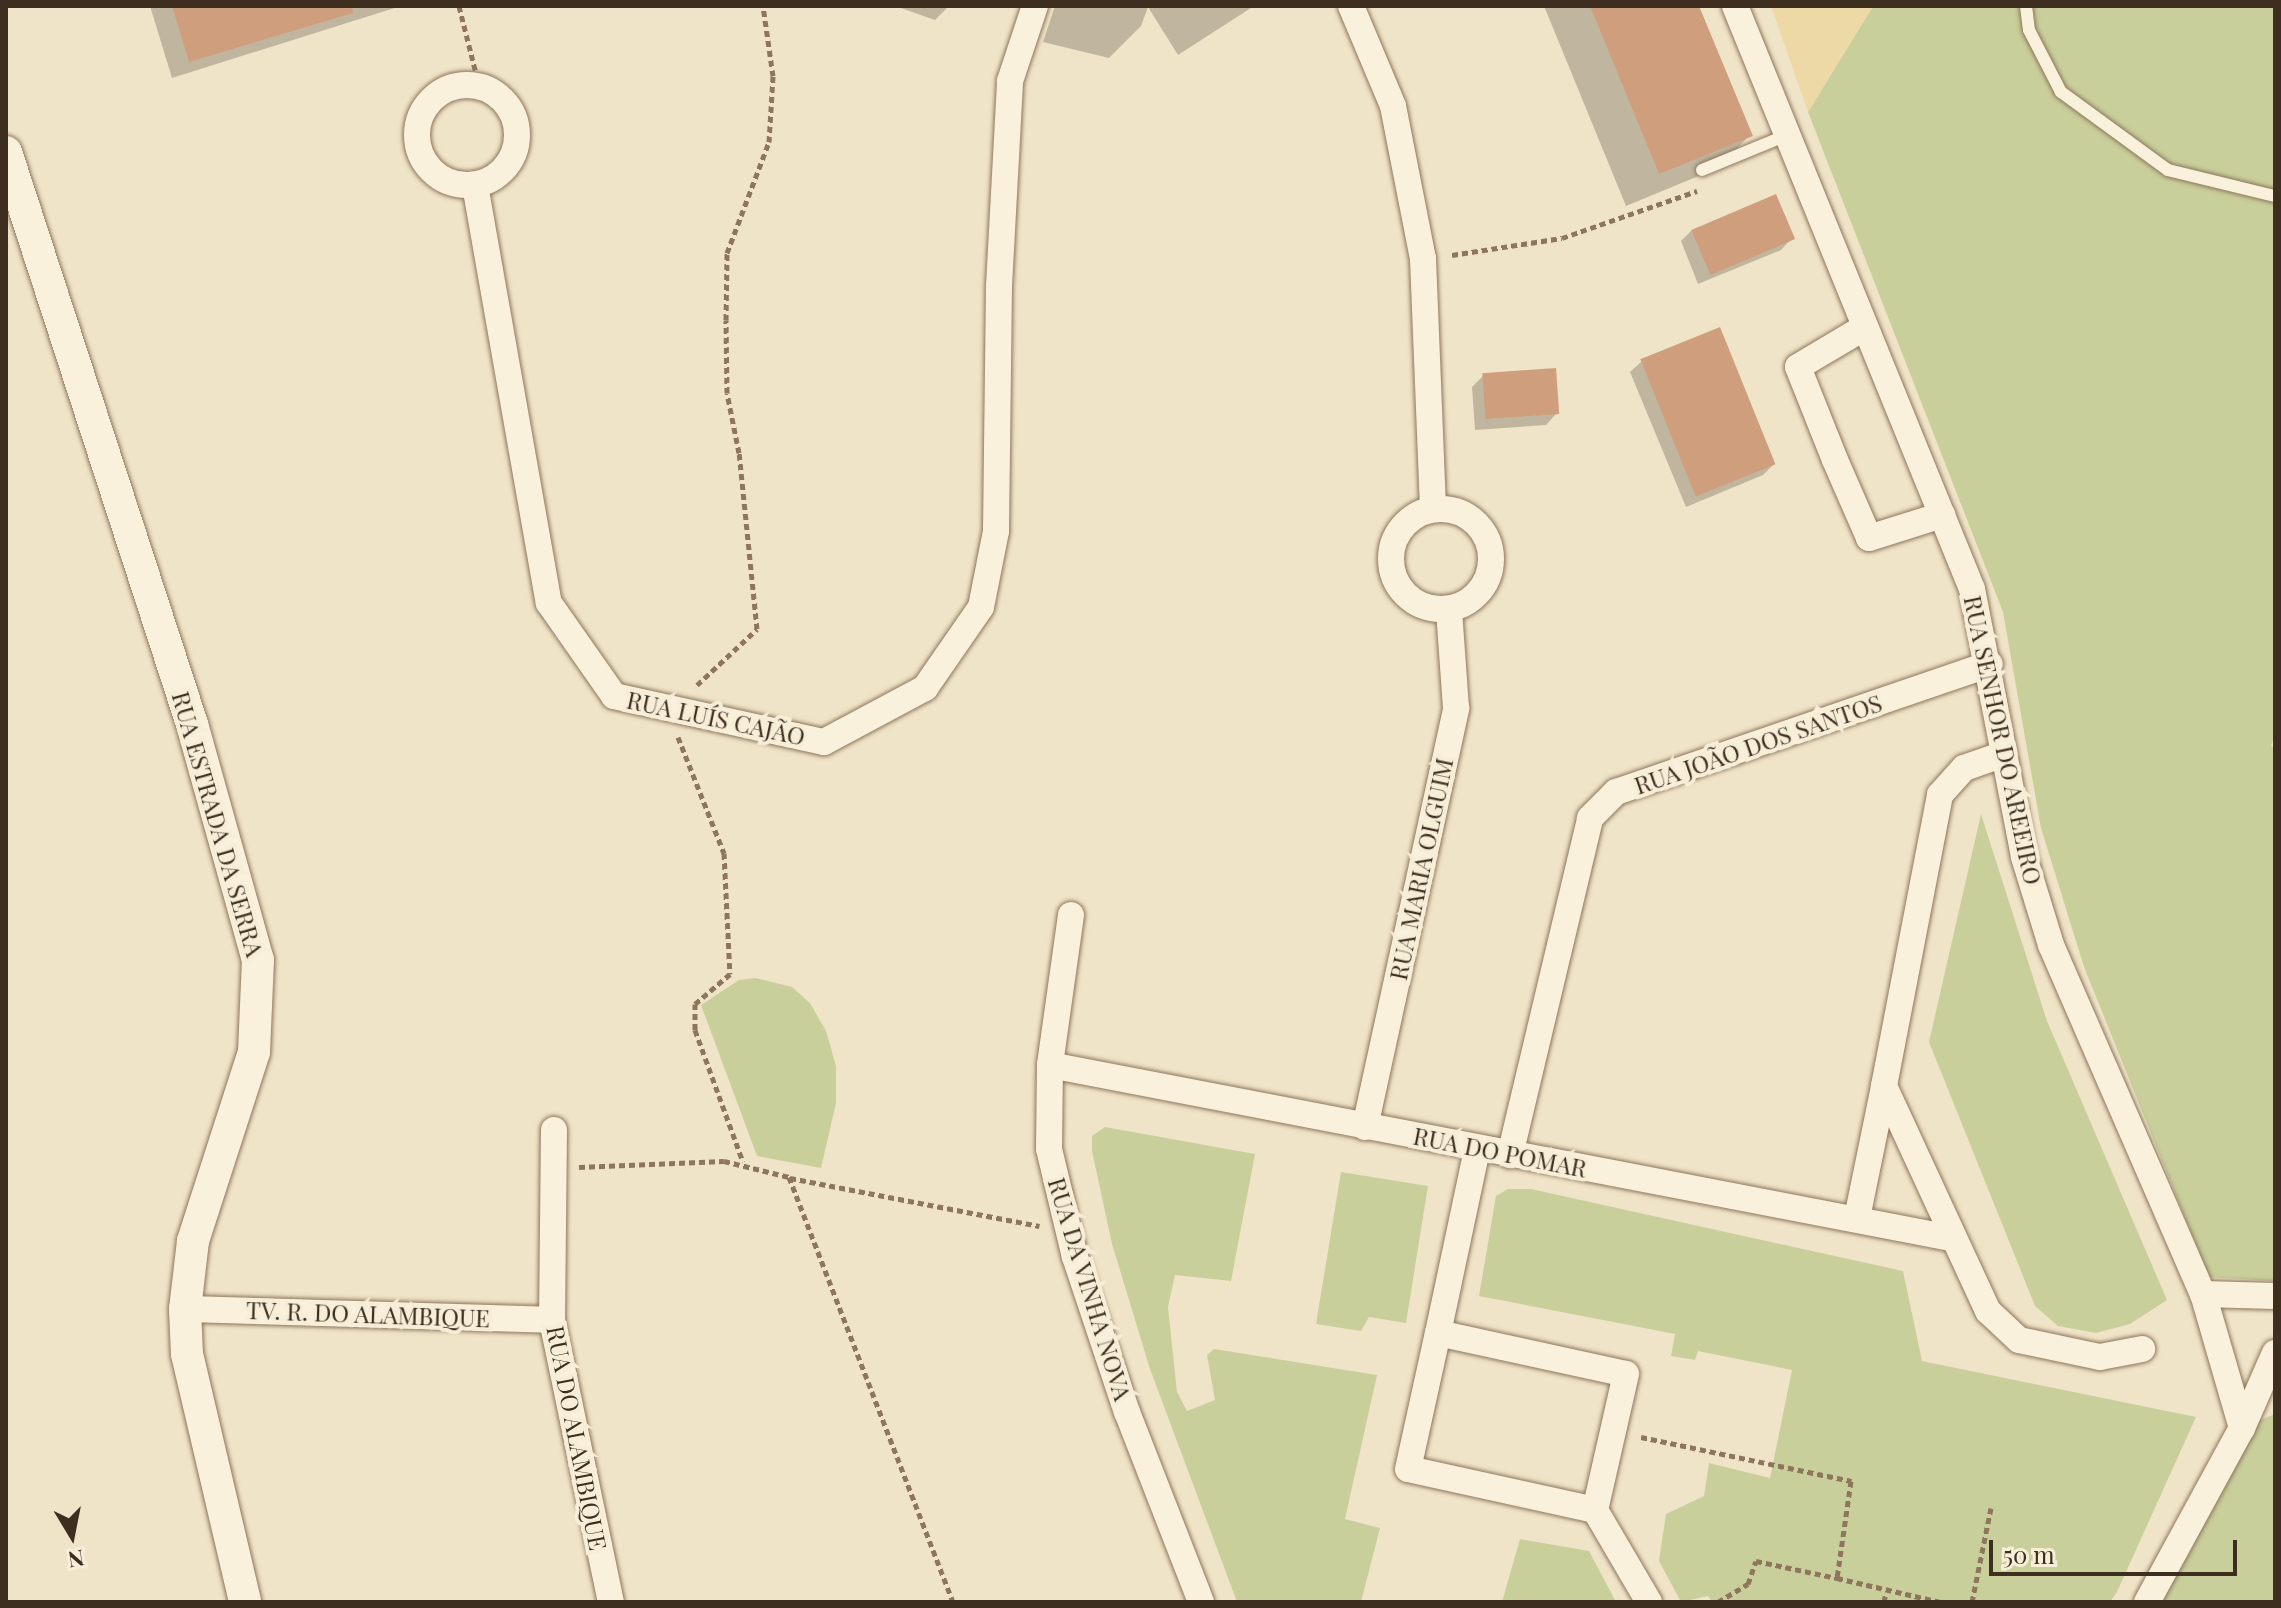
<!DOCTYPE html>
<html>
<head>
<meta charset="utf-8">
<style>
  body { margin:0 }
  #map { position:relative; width:2281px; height:1608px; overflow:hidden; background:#f0e4c8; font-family:"Playfair Display",serif }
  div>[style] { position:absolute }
  .green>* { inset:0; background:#c9cf9b }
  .sand>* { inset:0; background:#ecd9a5 }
  .shadow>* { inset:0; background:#0003 }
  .building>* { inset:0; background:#cf9f7d; transform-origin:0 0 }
  .path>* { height:5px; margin-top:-2.5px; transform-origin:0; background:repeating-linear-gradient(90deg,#8d765c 0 6px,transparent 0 10px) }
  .roads { filter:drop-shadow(0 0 2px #8d765c) drop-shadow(0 0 2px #8d765c) }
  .service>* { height:12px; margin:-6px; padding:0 6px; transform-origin:6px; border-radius:6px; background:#faf1dc }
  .minor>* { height:26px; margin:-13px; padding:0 13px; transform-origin:13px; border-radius:13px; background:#faf1dc }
  .minor>.ring { margin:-13px; padding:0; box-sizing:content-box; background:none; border:26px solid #faf1dc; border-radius:50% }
  .tertiary>* { height:32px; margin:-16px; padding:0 16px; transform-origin:16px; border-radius:16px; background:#faf1dc }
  span { translate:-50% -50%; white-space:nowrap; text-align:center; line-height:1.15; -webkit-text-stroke:8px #f7eed8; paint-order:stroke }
  .street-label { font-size:24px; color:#3d2e20 }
  .frame { position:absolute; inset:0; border:8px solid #3d2e20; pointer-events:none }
  .north { position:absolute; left:32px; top:1496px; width:80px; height:80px; -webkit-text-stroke:6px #f7eed8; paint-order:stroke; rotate:170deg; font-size:22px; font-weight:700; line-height:32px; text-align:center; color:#3d2e20 }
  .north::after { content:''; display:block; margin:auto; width:28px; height:36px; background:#3d2e20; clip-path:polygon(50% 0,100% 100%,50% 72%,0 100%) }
  .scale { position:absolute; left:1989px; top:1540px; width:248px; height:36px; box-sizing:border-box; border:4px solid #3d2e20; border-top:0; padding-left:10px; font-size:24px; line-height:28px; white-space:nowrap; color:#3d2e20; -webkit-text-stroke:6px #f7eed8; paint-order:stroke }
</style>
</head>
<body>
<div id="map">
  <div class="green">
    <i style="clip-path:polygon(1873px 6px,2275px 6px,2275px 735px,2271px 746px,2275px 748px,2275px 1281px,2209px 1277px,2084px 967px,2041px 828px,2003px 612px,1808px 112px)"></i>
    <i style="clip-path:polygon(1981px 814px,2047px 1021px,2167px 1300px,2130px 1324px,2096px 1333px,2058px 1326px,2035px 1306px,1929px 1042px)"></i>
    <i style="clip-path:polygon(756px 978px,792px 987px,810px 1003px,826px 1031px,836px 1066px,836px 1103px,821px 1168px,757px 1156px,701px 1005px,739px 980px)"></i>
    <i style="clip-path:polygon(1105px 1127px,1255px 1154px,1231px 1281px,1175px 1275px,1168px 1307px,1177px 1392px,1187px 1411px,1215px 1400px,1207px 1355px,1214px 1349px,1377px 1375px,1345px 1519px,1380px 1528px,1361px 1602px,1237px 1602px,1150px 1369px,1112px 1244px,1092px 1151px,1092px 1136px)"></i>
    <i style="clip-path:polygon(1341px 1172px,1428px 1186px,1406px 1323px,1369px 1317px,1361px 1331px,1316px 1324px)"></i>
    <i style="clip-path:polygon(1508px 1189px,1531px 1189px,1903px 1271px,1922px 1361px,2196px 1417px,2117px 1592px,2110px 1602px,1712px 1602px,1708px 1596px,1681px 1602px,1659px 1561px,1666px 1514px,1704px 1496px,1709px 1463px,1770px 1478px,1792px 1370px,1698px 1351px,1695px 1360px,1671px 1356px,1675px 1334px,1479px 1296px,1496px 1196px)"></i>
    <i style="clip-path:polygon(2275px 1414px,2275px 1602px,2147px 1602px,2242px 1428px)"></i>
    <i style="clip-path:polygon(1520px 1539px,1589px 1551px,1616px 1602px,1502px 1602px)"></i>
  </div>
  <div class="sand">
    <i style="clip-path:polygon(1771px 6px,1873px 6px,1808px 112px)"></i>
  </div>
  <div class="shadow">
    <i style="clip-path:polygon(150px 6px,401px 6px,172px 78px)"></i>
    <i style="clip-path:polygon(895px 6px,949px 6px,935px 20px)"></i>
    <i style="clip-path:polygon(1055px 6px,1254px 6px,1178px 55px,1148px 7px,1141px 26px,1109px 58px,1043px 42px)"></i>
    <i style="clip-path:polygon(1544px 6px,1697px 6px,1750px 135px,1718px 168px,1626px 206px)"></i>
    <i style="clip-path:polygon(1692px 230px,1792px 238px,1781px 250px,1698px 284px,1681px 241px)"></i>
    <i style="clip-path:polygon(1642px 361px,1774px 464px,1763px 475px,1686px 507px,1630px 372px)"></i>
    <i style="clip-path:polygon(1483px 376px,1557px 413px,1546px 425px,1475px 430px,1472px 387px)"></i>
  </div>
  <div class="building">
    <i style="clip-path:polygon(172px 6px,352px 6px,353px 13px,189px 62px)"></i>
    <i style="clip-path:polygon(1590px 6px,1699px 6px,1753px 136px,1659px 174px)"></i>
    <i style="left:1776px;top:194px;width:49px;height:92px;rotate:67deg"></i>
    <i style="left:1720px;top:327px;width:148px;height:86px;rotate:68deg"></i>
    <i style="left:1556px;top:368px;width:46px;height:74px;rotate:86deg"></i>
  </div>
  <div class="path">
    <i style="left:459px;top:6px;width:81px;rotate:75.8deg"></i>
    <i style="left:1452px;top:255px;width:111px;rotate:-8.8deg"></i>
    <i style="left:1562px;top:238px;width:143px;rotate:-19.2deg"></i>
    <i style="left:697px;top:685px;width:82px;rotate:-43deg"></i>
    <i style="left:757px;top:629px;width:177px;rotate:-95.8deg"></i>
    <i style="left:739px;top:453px;width:61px;rotate:-101.3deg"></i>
    <i style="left:727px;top:393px;width:73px;rotate:-90.8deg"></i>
    <i style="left:726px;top:320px;width:67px;rotate:-89.1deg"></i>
    <i style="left:727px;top:253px;width:119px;rotate:-69.3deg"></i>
    <i style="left:769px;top:142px;width:66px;rotate:-86.5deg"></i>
    <i style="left:773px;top:76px;width:71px;rotate:-98.1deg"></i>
    <i style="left:678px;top:737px;width:125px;rotate:68.4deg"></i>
    <i style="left:724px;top:853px;width:121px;rotate:87.2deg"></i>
    <i style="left:730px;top:974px;width:46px;rotate:139.4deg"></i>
    <i style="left:695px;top:1004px;width:26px;rotate:90deg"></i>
    <i style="left:695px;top:1030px;width:140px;rotate:70deg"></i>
    <i style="left:579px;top:1167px;width:145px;rotate:-2.4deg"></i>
    <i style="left:724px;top:1161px;width:67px;rotate:13.8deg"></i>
    <i style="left:789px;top:1177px;width:456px;rotate:68.9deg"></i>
    <i style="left:790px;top:1178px;width:254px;rotate:10.9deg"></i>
    <i style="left:1641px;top:1437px;width:215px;rotate:11.8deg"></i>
    <i style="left:1851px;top:1481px;width:98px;rotate:98.2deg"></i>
    <i style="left:1837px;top:1578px;width:106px;rotate:13.1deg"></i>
    <i style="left:1718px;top:1602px;width:35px;rotate:-31deg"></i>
    <i style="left:1748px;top:1584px;width:24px;rotate:-71deg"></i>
    <i style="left:1756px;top:1561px;width:83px;rotate:11.9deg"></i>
    <i style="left:1884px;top:1602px;width:10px;rotate:-79deg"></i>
    <i style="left:1972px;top:1602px;width:96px;rotate:-78.6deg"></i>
  </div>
  <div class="roads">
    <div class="service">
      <i style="left:2026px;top:6px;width:24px;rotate:83deg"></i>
      <i style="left:2029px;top:30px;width:70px;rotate:62.7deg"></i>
      <i style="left:2061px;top:92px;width:132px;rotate:36.1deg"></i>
      <i style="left:2168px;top:170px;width:110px;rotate:13.7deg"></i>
      <i style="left:1702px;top:170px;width:92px;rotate:-22.4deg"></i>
    </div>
    <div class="minor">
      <i style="left:1351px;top:6px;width:108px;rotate:67.2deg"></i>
      <i style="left:1393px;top:106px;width:156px;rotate:78.9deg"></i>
      <i style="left:1423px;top:259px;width:250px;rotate:87.7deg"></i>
      <i style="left:1735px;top:6px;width:629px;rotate:67.88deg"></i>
      <i style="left:1972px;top:589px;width:273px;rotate:79deg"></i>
      <i style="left:2024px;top:857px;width:92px;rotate:72.9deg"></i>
      <i style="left:2051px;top:945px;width:381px;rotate:66.5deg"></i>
      <i class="ring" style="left:417px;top:85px;width:74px;height:74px"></i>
      <i style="left:475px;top:185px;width:424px;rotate:80deg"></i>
      <i style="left:549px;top:603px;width:113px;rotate:55deg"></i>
      <i style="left:614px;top:696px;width:215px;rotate:12.4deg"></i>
      <i style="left:824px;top:742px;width:115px;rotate:-28.1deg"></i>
      <i style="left:925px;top:688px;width:98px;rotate:-55.3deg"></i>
      <i style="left:981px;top:607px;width:77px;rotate:-78.8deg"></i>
      <i style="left:996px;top:531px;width:245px;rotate:-89.3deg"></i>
      <i style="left:999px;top:286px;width:205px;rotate:-86.9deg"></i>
      <i style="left:1010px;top:81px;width:79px;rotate:-71.6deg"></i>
      <i style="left:1865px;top:327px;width:78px;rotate:149.2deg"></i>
      <i style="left:1798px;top:367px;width:100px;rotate:68.3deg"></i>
      <i style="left:1835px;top:460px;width:85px;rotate:66.4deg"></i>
      <i style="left:1869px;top:538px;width:77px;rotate:-17.5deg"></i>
      <i class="ring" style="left:1391px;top:509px;width:74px;height:74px"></i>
      <i style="left:2004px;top:754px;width:42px;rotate:160.7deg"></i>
      <i style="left:1964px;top:768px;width:36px;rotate:132deg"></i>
      <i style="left:1940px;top:795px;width:296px;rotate:100.9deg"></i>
      <i style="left:1884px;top:1086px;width:248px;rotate:65.2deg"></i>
      <i style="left:1988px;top:1311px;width:42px;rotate:43.1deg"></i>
      <i style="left:2019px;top:1340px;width:83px;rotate:11.9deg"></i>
      <i style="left:2100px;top:1357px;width:43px;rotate:-10.8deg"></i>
      <i style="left:1071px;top:915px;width:151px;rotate:98deg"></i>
      <i style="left:1050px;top:1065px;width:84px;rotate:90.7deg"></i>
      <i style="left:1049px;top:1149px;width:111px;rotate:76.5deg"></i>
      <i style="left:1075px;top:1257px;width:163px;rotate:71.5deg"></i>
      <i style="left:1127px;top:1412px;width:204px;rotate:68.7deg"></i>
      <i style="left:1050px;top:1065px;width:917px;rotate:10.87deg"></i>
      <i style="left:1365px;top:1127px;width:429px;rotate:-77.7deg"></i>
      <i style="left:1456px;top:708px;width:98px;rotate:-94.1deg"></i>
      <i style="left:554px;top:1130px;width:190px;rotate:90.6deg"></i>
      <i style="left:552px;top:1320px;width:288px;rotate:78.2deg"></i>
      <i style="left:1510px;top:1155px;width:346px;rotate:-76.6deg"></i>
      <i style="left:1590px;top:818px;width:37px;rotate:-45deg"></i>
      <i style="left:1616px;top:792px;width:395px;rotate:-18.9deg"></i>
      <i style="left:1857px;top:1218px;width:135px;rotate:-78.4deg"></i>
      <i style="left:185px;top:1309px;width:367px;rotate:1.7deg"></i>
      <i style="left:1438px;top:1333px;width:192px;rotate:12.3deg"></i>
      <i style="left:1626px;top:1374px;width:139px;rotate:102.8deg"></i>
      <i style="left:1595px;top:1510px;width:191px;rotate:-167.6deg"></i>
      <i style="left:1408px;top:1469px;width:139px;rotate:-77.6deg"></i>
      <i style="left:1438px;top:1333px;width:188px;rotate:-78deg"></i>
      <i style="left:2242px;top:1428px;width:140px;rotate:-106.2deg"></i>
      <i style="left:2203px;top:1294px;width:72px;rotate:1.6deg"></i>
      <i style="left:1595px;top:1510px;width:107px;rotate:59.6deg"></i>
      <i style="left:2147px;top:1602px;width:198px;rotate:-61.4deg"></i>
      <i style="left:2242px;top:1428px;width:82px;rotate:-66.3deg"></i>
    </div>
    <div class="tertiary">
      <i style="left:6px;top:152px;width:601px;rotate:71.99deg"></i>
      <i style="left:192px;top:724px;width:245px;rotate:74.4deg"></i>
      <i style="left:258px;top:960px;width:92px;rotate:92.5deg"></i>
      <i style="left:254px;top:1052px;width:199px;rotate:107.9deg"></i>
      <i style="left:193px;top:1241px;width:68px;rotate:96.7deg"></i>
      <i style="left:185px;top:1309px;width:45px;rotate:87.5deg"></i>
      <i style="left:187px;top:1354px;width:255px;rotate:76.8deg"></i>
    </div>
  </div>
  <div class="street-label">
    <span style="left:716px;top:718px;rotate:12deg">RUA LUÍS CAJÃO</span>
    <span style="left:2003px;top:740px;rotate:78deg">RUA SENHOR DO AREEIRO</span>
    <span style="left:1758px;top:744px;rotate:-19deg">RUA JOÃO DOS SANTOS</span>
    <span style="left:218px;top:824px;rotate:74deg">RUA ESTRADA DA SERRA</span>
    <span style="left:1421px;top:869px;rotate:-78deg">RUA MARIA OLGUIM</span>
    <span style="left:1500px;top:1152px;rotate:11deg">RUA DO POMAR</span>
    <span style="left:1090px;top:1289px;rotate:73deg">RUA DA VINHA NOVA</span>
    <span style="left:368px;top:1314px;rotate:2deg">TV. R. DO ALAMBIQUE</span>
    <span style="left:577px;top:1438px;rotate:79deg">RUA DO ALAMBIQUE</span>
  </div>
  <div class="frame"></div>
  <div class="north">N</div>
  <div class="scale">50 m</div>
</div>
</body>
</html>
